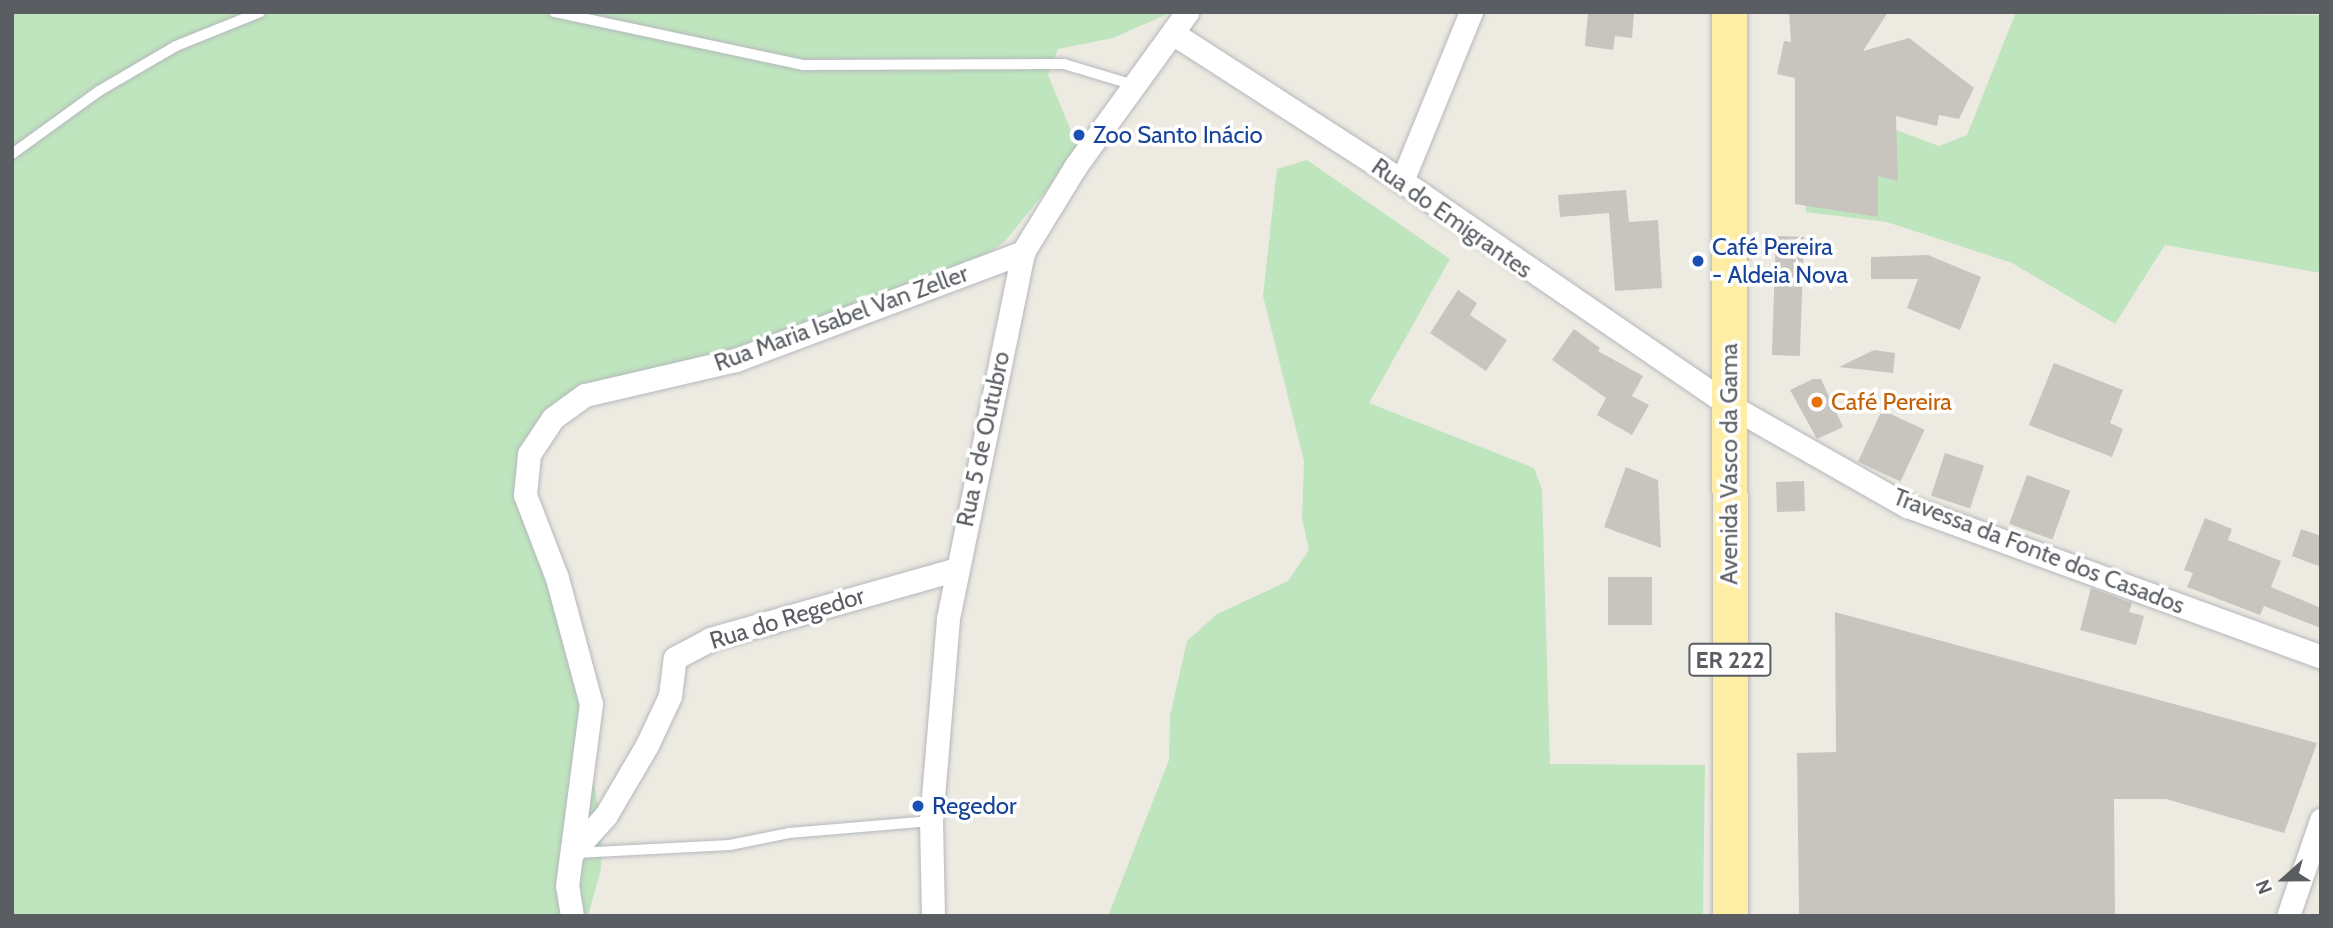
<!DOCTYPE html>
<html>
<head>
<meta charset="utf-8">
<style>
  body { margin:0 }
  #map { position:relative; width:2333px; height:928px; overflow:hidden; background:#edeae2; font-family:Cabin,sans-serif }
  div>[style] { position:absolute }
  .green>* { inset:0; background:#bfe5be }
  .building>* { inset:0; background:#c8c5bf; transform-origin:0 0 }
  .roads { filter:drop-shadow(0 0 2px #b4b8bc) drop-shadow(0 0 2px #b4b8bc) }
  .lane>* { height:10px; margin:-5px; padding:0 5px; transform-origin:5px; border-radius:5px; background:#fff }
  .street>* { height:23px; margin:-11.5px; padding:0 11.5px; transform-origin:11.5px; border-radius:11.5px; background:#fff }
  .primary>* { height:35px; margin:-17.5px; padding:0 17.5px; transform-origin:17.5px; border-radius:17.5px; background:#feeda5 }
  .dots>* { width:19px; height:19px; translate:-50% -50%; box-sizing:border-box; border:4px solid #fff; border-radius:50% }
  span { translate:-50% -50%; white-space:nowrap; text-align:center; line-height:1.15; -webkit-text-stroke:7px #fff; paint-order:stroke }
  .shield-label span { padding:2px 5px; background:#fff; border:2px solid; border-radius:5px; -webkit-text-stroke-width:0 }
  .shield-label { font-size:23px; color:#5a5e63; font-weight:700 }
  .transit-label { font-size:24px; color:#164399 }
  .left { translate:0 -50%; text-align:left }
  .street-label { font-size:24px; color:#5a5e63 }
  .food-label { font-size:24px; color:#c56008 }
  .frame { position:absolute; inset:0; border:14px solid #5a5e63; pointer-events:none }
  .north { position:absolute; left:2249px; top:844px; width:70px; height:70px; -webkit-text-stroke:5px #fff; paint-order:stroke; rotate:249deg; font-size:19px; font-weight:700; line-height:28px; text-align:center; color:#5a5e63 }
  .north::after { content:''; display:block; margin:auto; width:24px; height:32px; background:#5a5e63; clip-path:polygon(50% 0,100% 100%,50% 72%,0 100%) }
</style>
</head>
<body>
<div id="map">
  <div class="green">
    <i style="clip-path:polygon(12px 12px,1172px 12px,1113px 38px,1058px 49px,1048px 75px,1079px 150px,1006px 240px,939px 292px,594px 404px,552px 429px,528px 483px,575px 684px,602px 826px,601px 869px,588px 916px,12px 916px)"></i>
    <i style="clip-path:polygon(2016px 12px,2321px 15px,2321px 273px,2165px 245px,2115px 324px,2012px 263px,1887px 222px,1806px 212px,1802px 95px,1939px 146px,1967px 135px)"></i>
    <i style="clip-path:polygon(1307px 160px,1450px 259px,1369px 403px,1534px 468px,1542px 490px,1550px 764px,1705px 765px,1703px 916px,1108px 916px,1169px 760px,1170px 716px,1187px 641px,1217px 614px,1288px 581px,1309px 550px,1302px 518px,1304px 461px,1263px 296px,1277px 169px)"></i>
  </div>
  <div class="building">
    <i style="clip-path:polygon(1588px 12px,1634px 12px,1632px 38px,1615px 36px,1613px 50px,1585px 46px)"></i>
    <i style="clip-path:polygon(1789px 12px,1888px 12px,1863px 51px,1909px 38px,1974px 88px,1959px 119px,1939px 115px,1937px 126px,1896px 116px,1898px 181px,1878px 176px,1878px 217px,1795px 204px,1795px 78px,1777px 74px,1784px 41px,1791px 42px)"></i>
    <i style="clip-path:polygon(1626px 190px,1629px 222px,1658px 220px,1662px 288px,1615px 291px,1609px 213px,1560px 217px,1558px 195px)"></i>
    <i style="left:1776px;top:236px;width:28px;height:119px;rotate:2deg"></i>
    <i style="clip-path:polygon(1928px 255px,1981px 277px,1960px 330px,1907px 308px,1918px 279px,1871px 279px,1871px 257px)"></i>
    <i style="clip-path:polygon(1458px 290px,1477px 303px,1470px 315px,1507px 340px,1486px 371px,1430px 333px)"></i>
    <i style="clip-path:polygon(1574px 329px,1600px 348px,1598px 351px,1643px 376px,1632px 396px,1649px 405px,1632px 435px,1597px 415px,1606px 398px,1552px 360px)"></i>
    <i style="clip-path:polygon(1874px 350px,1895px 353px,1893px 373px,1839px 367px)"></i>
    <i style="clip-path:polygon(2054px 363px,2123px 390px,2110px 423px,2123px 429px,2112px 457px,2029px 425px)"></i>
    <i style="clip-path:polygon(1813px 379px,1821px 379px,1843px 427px,1817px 439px,1790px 390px)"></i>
    <i style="left:1882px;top:410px;width:47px;height:57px;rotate:25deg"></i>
    <i style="left:1945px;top:453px;width:41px;height:45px;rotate:18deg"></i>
    <i style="clip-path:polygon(1626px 467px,1658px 480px,1661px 548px,1604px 527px)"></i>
    <i style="left:2027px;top:475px;width:46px;height:52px;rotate:20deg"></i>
    <i style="left:1804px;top:481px;width:30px;height:28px;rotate:88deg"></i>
    <i style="clip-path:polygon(2205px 518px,2232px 529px,2228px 540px,2281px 561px,2271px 587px,2321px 608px,2321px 628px,2264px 606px,2260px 615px,2187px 587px,2193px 573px,2184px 570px)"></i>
    <i style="clip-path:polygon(2301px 529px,2321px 536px,2321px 567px,2292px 556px)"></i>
    <i style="left:1608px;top:577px;width:44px;height:48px"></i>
    <i style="clip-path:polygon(2091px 588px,2132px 603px,2129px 612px,2144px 616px,2136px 645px,2080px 630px)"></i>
    <i style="clip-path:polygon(1835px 612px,2317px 743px,2284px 833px,2166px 799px,2114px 799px,2115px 916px,1799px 916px,1797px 753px,1836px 752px)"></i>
  </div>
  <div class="roads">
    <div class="lane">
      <i style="left:554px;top:12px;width:255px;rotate:12deg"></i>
      <i style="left:803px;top:65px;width:261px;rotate:-0.2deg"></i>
      <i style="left:1064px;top:64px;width:73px;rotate:16.7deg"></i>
      <i style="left:12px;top:154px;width:107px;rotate:-35.9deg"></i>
      <i style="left:99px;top:91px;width:89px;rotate:-30.3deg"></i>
      <i style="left:176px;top:46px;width:91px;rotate:-22deg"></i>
      <i style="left:576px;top:853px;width:154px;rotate:-3deg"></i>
      <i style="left:730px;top:845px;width:60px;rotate:-11.5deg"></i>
      <i style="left:789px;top:833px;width:143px;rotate:-4.8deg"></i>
    </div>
    <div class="street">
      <i style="left:1174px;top:34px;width:271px;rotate:32.8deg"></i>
      <i style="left:1402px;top:181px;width:396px;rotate:34.4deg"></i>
      <i style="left:1729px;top:405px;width:205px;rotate:29.6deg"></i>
      <i style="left:1907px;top:506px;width:441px;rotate:20deg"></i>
      <i style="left:1402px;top:181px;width:183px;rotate:-67.8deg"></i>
      <i style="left:572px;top:853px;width:51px;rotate:-48.2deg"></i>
      <i style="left:606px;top:815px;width:81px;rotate:-59.6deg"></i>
      <i style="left:647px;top:745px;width:54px;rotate:-64.9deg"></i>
      <i style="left:670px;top:696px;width:38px;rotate:-83deg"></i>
      <i style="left:675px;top:658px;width:40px;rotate:-28deg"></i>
      <i style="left:710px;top:639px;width:257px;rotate:-15.8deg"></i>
      <i style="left:572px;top:916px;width:30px;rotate:-99deg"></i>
      <i style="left:567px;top:886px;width:184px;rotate:-82.5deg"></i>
      <i style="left:591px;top:704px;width:131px;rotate:-105.1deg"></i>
      <i style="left:557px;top:578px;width:89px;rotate:-111.1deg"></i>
      <i style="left:525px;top:495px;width:41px;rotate:-84.4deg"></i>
      <i style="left:529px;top:454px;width:43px;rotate:-56.3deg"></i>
      <i style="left:553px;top:418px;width:39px;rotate:-36deg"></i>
      <i style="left:585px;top:395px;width:155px;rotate:-13.1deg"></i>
      <i style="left:736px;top:360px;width:307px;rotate:-20.6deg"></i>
      <i style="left:933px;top:916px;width:95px;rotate:-91.2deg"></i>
      <i style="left:931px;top:821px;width:204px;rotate:-85.2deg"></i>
      <i style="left:948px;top:618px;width:374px;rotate:-78.4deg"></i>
      <i style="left:1023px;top:252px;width:100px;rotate:-58.5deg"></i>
      <i style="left:1075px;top:167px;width:191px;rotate:-54.1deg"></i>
      <i style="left:2288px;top:916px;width:102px;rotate:-71deg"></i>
    </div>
    <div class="primary">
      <i style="left:1729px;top:12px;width:904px;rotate:89.94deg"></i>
    </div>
  </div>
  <div class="dots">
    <i style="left:1079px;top:135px;background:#1a4fb4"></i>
    <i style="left:1698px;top:261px;background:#1a4fb4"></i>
    <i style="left:1817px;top:402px;background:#e8710a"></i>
    <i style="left:918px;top:806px;background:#1a4fb4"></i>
  </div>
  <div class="shield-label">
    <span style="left:1730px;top:660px">ER 222</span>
  </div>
  <div class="transit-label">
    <span class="left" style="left:1093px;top:135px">Zoo Santo Inácio</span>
    <span class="left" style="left:1712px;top:261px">Café Pereira<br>- Aldeia Nova</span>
    <span class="left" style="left:932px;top:806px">Regedor</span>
  </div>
  <div class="street-label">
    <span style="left:1452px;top:218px;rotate:35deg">Rua do Emigrantes</span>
    <span style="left:841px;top:318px;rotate:-20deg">Rua Maria Isabel Van Zeller</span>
    <span style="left:983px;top:439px;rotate:-78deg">Rua 5 de Outubro</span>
    <span style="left:1729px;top:464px;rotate:-90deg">Avenida Vasco da Gama</span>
    <span style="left:2039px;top:551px;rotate:21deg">Travessa da Fonte dos Casados</span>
    <span style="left:787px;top:618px;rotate:-17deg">Rua do Regedor</span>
  </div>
  <div class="food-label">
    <span class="left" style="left:1831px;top:402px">Café Pereira</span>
  </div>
  <div class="frame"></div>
  <div class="north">N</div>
</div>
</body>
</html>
